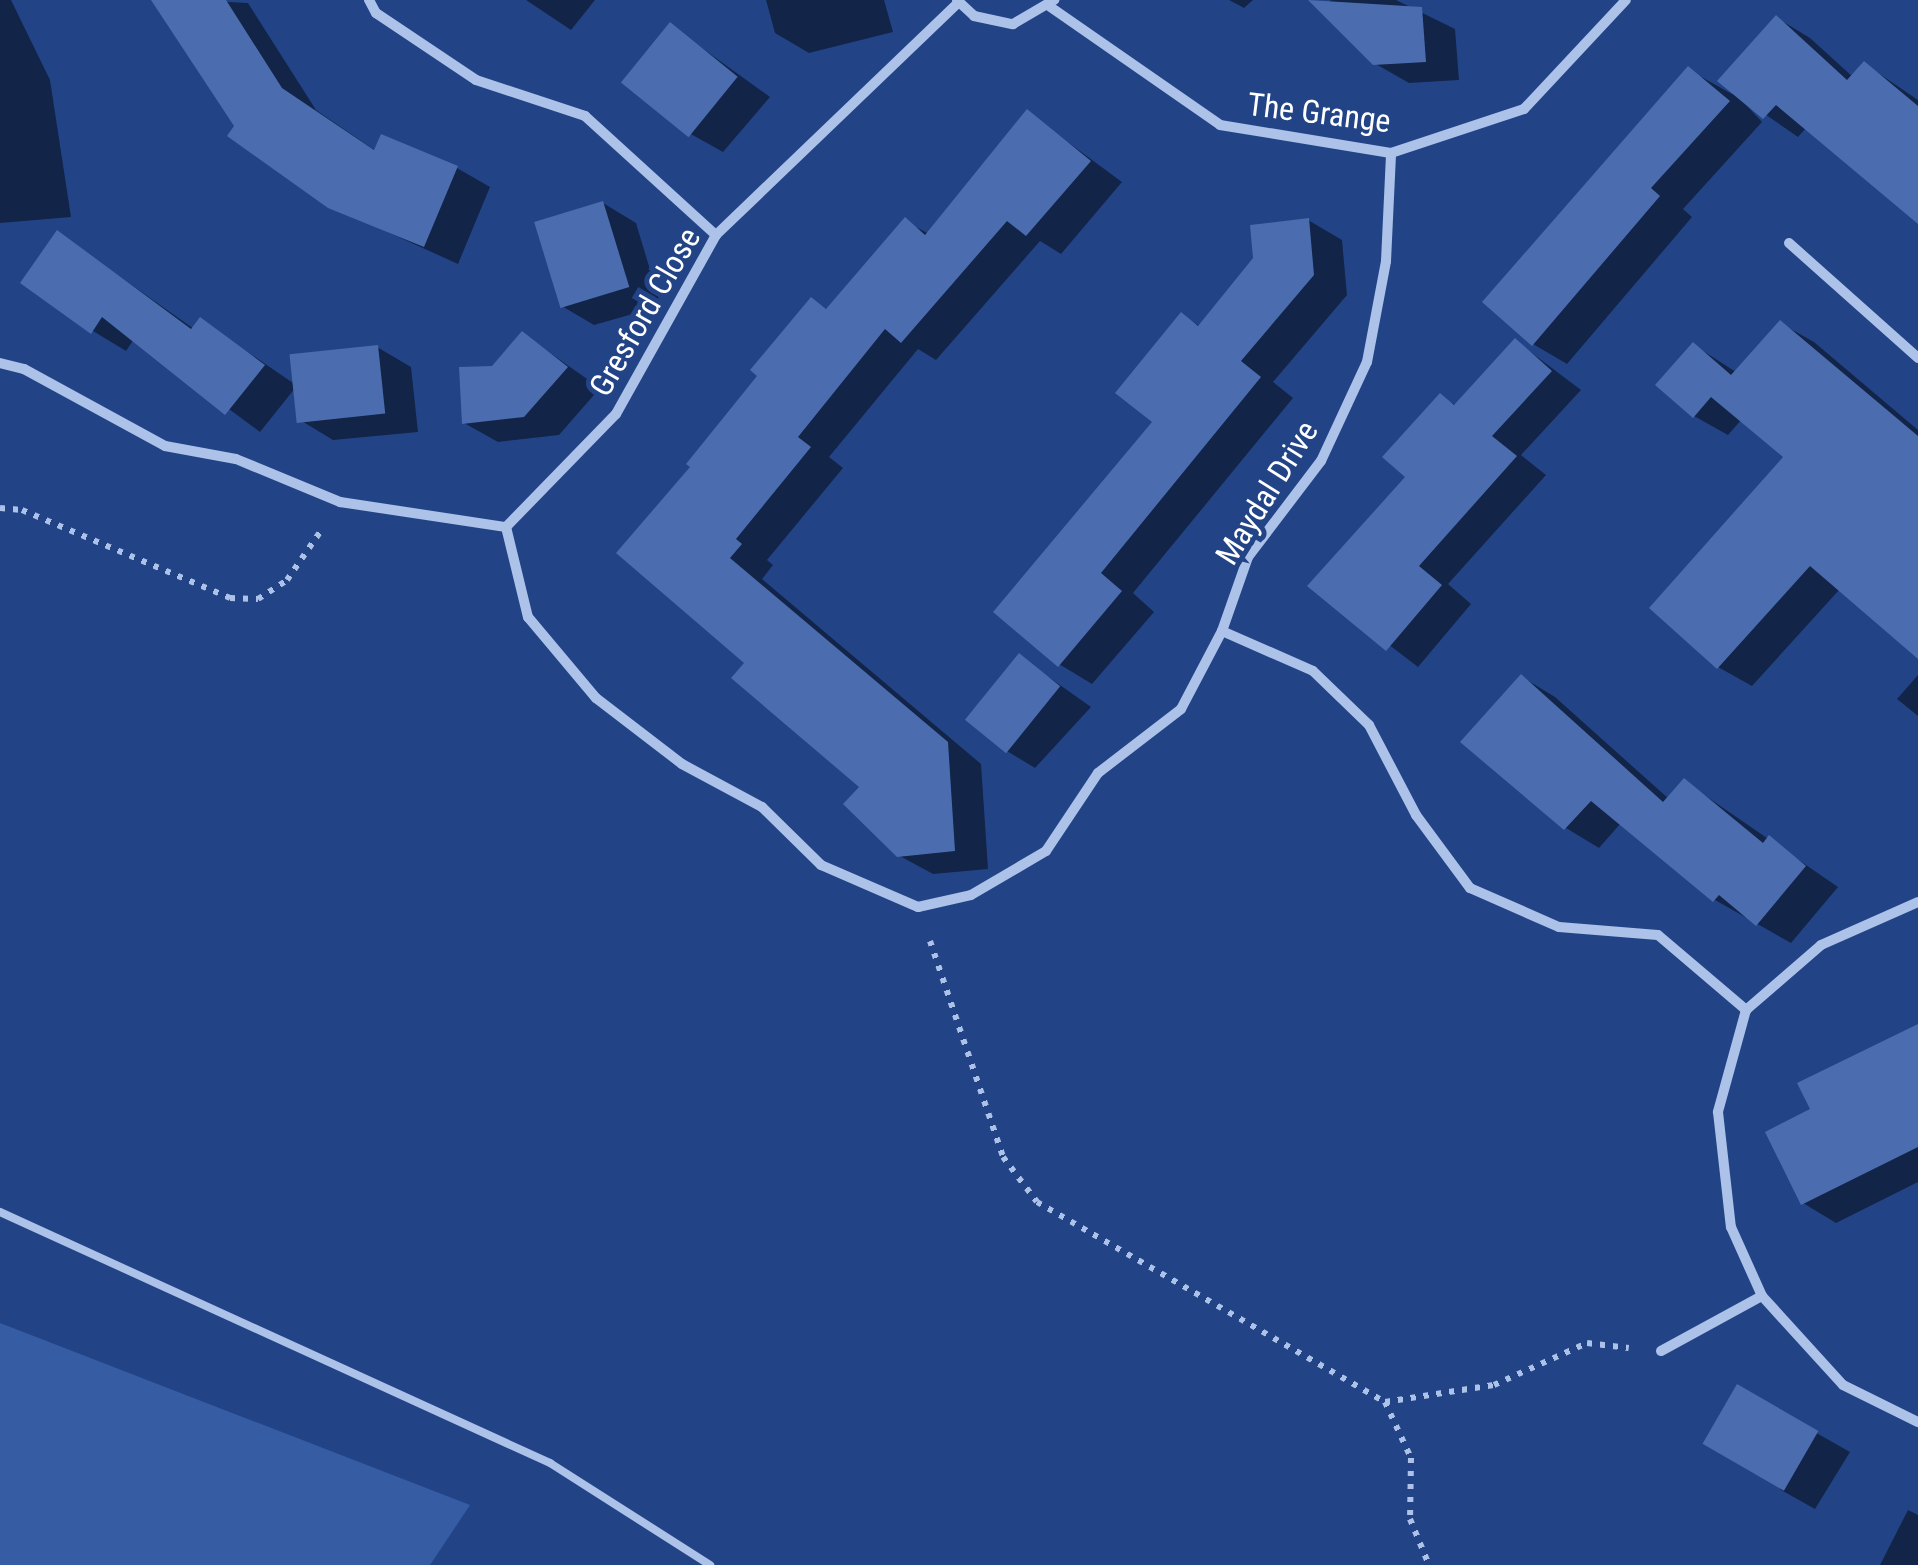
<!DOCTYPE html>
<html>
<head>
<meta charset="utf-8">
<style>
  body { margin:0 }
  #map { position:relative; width:1918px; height:1565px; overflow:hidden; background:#224487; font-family:"Roboto Condensed",sans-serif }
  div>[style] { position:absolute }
  .green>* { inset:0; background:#365ca4 }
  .shadow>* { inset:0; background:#0007 }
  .building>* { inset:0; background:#4b6daf; transform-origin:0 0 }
  .path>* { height:6px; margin-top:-3px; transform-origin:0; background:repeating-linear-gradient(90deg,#acc2e9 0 5px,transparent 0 13px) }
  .service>* { height:8px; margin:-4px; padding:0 4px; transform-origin:4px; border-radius:4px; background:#acc2e9 }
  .minor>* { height:10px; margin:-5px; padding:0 5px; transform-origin:5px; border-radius:5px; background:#acc2e9 }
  span { translate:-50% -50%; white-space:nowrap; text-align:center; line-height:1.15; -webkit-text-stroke:10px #224487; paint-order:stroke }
  .street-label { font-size:32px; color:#fff }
</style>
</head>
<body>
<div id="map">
  <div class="green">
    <i style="clip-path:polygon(0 1323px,470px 1505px,430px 1565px,0 1565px)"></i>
  </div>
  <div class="shadow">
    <i style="clip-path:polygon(0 0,11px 0,50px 80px,71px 217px,0 223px)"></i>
    <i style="clip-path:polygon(190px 0,248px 3px,316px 110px,376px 151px,457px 168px,490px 187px,458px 264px,328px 205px,237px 126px)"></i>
    <i style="clip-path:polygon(526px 0,595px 0,571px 30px)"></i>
    <i style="clip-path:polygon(766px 0,884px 0,893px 32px,809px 53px,775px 33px)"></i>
    <i style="clip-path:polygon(1229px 0,1253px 0,1244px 8px)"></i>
    <i style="clip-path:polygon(1331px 0,1396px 0,1455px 29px,1459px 80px,1409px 83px,1374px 63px,1322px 10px)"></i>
    <i style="clip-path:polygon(1777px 18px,1810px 38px,1853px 77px,1865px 64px,1918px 100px,1918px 221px,1807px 127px,1798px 137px,1736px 94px,1762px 122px,1683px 209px,1692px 217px,1567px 364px,1533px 344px,1486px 302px,1689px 70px,1732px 94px)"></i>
    <i style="clip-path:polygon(670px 25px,770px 97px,723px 152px,689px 133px)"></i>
    <i style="clip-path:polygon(1027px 112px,1122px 182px,1061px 254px,1040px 241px,936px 360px,918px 349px,829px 457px,843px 468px,767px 560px,773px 565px,762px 579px,981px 764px,988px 869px,933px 874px,898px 855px,862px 787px,747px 662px,693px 467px,812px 300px,828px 310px,905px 221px,929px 234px)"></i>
    <i style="clip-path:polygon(603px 203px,636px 223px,661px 306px,594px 325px,560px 305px)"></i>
    <i style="clip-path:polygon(1308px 220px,1342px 240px,1347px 295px,1273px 382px,1293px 398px,1133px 593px,1154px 612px,1092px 684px,1059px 664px,1156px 422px,1181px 315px,1201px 327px)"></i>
    <i style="clip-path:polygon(58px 233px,194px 329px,201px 320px,296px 385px,377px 347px,411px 367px,418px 432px,333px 440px,300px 420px,296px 387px,260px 432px,134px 339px,126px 351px,93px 331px)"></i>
    <i style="clip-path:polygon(1780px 323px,1814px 342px,1918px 430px,1918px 655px,1840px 589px,1752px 686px,1718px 667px,1787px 457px,1742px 419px,1728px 435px,1694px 416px,1694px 345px,1736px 372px)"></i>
    <i style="clip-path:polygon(523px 334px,600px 388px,559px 435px,498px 442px,464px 423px,493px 368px)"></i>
    <i style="clip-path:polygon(1516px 341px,1581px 390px,1521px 455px,1546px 475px,1448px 584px,1471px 604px,1418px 667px,1311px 585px,1409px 476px,1440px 396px,1457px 406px)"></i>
    <i style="clip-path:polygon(1019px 656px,1091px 707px,1035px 768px,1002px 748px)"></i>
    <i style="clip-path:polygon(1918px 675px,1918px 716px,1897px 699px)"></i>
    <i style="clip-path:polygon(1522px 677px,1555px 697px,1669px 799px,1684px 781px,1838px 887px,1791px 943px,1715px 900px,1621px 823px,1599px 848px,1566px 828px,1464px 742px)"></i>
    <i style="clip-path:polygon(1918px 1025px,1918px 1182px,1836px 1223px,1803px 1203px,1814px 1110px)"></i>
    <i style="clip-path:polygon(1737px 1388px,1850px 1452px,1815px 1509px,1781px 1490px)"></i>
    <i style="clip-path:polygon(1908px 1510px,1918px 1515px,1918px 1565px,1880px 1565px)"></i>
  </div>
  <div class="building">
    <i style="clip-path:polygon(151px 0,226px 0,282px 88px,374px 150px,381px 134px,458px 166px,424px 247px,328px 208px,227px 136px,234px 126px)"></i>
    <i style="clip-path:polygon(1308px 0,1422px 7px,1426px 62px,1373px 65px)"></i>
    <i style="clip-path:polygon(1776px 15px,1847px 80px,1864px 61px,1918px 106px,1918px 224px,1776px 105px,1763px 119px,1717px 81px)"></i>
    <i style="left:670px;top:22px;width:87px;height:78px;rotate:39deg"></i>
    <i style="clip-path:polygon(1688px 66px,1730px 101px,1651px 188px,1660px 196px,1532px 346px,1482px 302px)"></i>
    <i style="clip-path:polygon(1027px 109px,1091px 161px,1026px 236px,1007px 221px,901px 343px,885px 329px,798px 437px,811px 447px,736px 539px,742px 544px,730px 558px,948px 742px,955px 851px,897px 857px,843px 804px,859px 787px,731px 678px,744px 663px,616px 553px,690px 467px,686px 464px,757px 376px,750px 370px,811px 297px,826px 309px,905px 217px,925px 235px)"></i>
    <i style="left:603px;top:201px;width:90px;height:72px;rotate:73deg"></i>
    <i style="clip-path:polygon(1309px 218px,1314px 275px,1241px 361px,1261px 377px,1101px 573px,1122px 591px,1058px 667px,993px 612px,1152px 422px,1115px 393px,1181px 312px,1198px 326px,1253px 258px,1250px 225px)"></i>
    <i style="clip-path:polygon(57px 230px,191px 329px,200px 317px,265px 365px,225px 415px,102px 317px,91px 334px,20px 283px)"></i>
    <i style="clip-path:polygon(1780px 320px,1918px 436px,1918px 659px,1810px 566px,1717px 669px,1649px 608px,1783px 457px,1711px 397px,1693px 418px,1655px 385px,1693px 342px,1731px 375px)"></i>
    <i style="clip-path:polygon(522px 331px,568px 367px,524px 417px,462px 424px,459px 367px,492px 366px)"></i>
    <i style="clip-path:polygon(1515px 338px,1552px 371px,1492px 436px,1517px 456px,1419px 566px,1442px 585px,1386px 651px,1307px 586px,1405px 477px,1382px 457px,1440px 393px,1454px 405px)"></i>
    <i style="left:378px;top:345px;width:69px;height:89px;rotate:84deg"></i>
    <i style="left:1019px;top:653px;width:53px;height:86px;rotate:39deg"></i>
    <i style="clip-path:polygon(1521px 674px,1663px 802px,1684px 778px,1763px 843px,1769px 835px,1806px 866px,1756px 926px,1719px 895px,1713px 902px,1591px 801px,1564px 830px,1460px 742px)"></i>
    <i style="clip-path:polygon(1918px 1024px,1918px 1147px,1801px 1205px,1765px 1132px,1810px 1109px,1797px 1083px)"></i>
    <i style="left:1737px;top:1384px;width:94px;height:69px;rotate:30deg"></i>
  </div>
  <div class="path">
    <i style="left:0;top:508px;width:22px;rotate:5deg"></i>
    <i style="left:22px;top:510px;width:226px;rotate:22.9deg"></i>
    <i style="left:230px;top:598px;width:28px;rotate:2deg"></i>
    <i style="left:258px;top:599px;width:35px;rotate:-33deg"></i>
    <i style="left:287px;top:580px;width:58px;rotate:-55.5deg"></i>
    <i style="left:930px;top:941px;width:228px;rotate:71.3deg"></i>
    <i style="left:1003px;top:1157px;width:56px;rotate:52.9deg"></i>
    <i style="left:1037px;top:1202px;width:401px;rotate:29.9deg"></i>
    <i style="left:1385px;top:1402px;width:62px;rotate:65.1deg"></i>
    <i style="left:1411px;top:1458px;width:61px;rotate:90.9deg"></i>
    <i style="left:1410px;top:1519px;width:50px;rotate:67.6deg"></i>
    <i style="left:1385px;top:1402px;width:110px;rotate:-8.9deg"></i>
    <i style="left:1494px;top:1385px;width:102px;rotate:-24.3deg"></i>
    <i style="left:1587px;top:1343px;width:42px;rotate:6.8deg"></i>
  </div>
  <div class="service">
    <i style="left:0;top:1212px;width:605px;rotate:24.53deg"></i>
    <i style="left:550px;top:1463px;width:190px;rotate:32.5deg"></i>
  </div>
  <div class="minor">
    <i style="left:369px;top:0;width:15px;rotate:62deg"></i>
    <i style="left:376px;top:13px;width:120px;rotate:33.8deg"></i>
    <i style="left:476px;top:80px;width:115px;rotate:18.3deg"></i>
    <i style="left:585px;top:116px;width:177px;rotate:42.3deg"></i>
    <i style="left:957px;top:0;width:23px;rotate:43deg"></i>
    <i style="left:974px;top:16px;width:40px;rotate:12deg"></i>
    <i style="left:1013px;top:24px;width:48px;rotate:-30.3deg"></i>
    <i style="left:1049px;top:6px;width:208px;rotate:34.8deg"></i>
    <i style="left:1220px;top:125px;width:173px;rotate:9.3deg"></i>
    <i style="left:1391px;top:153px;width:140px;rotate:-18.3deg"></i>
    <i style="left:1524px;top:109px;width:149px;rotate:-46.9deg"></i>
    <i style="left:1789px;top:243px;width:173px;rotate:41.7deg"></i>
    <i style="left:0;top:363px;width:25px;rotate:14deg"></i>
    <i style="left:24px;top:369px;width:161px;rotate:28.6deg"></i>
    <i style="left:165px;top:446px;width:72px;rotate:10.4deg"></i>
    <i style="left:236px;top:459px;width:113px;rotate:22.5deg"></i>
    <i style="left:340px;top:502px;width:168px;rotate:8.6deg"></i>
    <i style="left:506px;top:527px;width:158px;rotate:-45.8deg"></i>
    <i style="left:616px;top:414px;width:205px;rotate:-60.8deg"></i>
    <i style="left:716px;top:235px;width:337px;rotate:-43.8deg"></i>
    <i style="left:506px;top:527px;width:93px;rotate:76.3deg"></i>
    <i style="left:528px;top:617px;width:106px;rotate:50deg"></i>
    <i style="left:596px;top:698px;width:108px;rotate:37.5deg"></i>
    <i style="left:682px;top:764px;width:91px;rotate:28.3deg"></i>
    <i style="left:762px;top:807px;width:83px;rotate:44.5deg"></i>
    <i style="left:821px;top:865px;width:106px;rotate:23.4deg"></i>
    <i style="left:918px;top:907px;width:54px;rotate:-12.8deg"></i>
    <i style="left:971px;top:895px;width:87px;rotate:-30.4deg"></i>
    <i style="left:1046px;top:851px;width:94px;rotate:-56.3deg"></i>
    <i style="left:1098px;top:773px;width:105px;rotate:-37.6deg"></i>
    <i style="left:1181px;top:709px;width:88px;rotate:-62.3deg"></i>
    <i style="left:1222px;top:631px;width:78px;rotate:-70.6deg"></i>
    <i style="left:1248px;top:557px;width:121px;rotate:-52.8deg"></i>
    <i style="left:1321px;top:461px;width:109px;rotate:-65.1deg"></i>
    <i style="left:1367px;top:362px;width:103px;rotate:-79.3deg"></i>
    <i style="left:1386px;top:261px;width:108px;rotate:-87.3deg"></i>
    <i style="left:1222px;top:631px;width:99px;rotate:23.7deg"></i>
    <i style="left:1313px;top:671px;width:78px;rotate:44deg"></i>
    <i style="left:1369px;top:725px;width:102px;rotate:62.4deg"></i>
    <i style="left:1416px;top:815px;width:91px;rotate:53.5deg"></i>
    <i style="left:1470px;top:888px;width:97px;rotate:23.7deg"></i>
    <i style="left:1559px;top:927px;width:99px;rotate:4.6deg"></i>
    <i style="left:1658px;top:935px;width:116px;rotate:40.4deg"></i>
    <i style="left:1746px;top:1010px;width:106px;rotate:105.4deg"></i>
    <i style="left:1718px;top:1112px;width:116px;rotate:83.6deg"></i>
    <i style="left:1731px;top:1227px;width:76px;rotate:65.8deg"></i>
    <i style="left:1762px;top:1296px;width:120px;rotate:47.7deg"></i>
    <i style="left:1843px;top:1385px;width:84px;rotate:26.3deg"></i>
    <i style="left:1746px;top:1010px;width:99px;rotate:-40.9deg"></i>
    <i style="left:1821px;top:945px;width:106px;rotate:-23.9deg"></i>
    <i style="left:1661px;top:1351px;width:115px;rotate:-28.6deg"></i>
  </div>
  <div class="street-label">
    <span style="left:1319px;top:113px;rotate:7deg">The Grange</span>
    <span style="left:645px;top:312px;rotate:-60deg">Gresford Close</span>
    <span style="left:1267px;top:493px;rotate:-58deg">Maydal Drive</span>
  </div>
</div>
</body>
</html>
